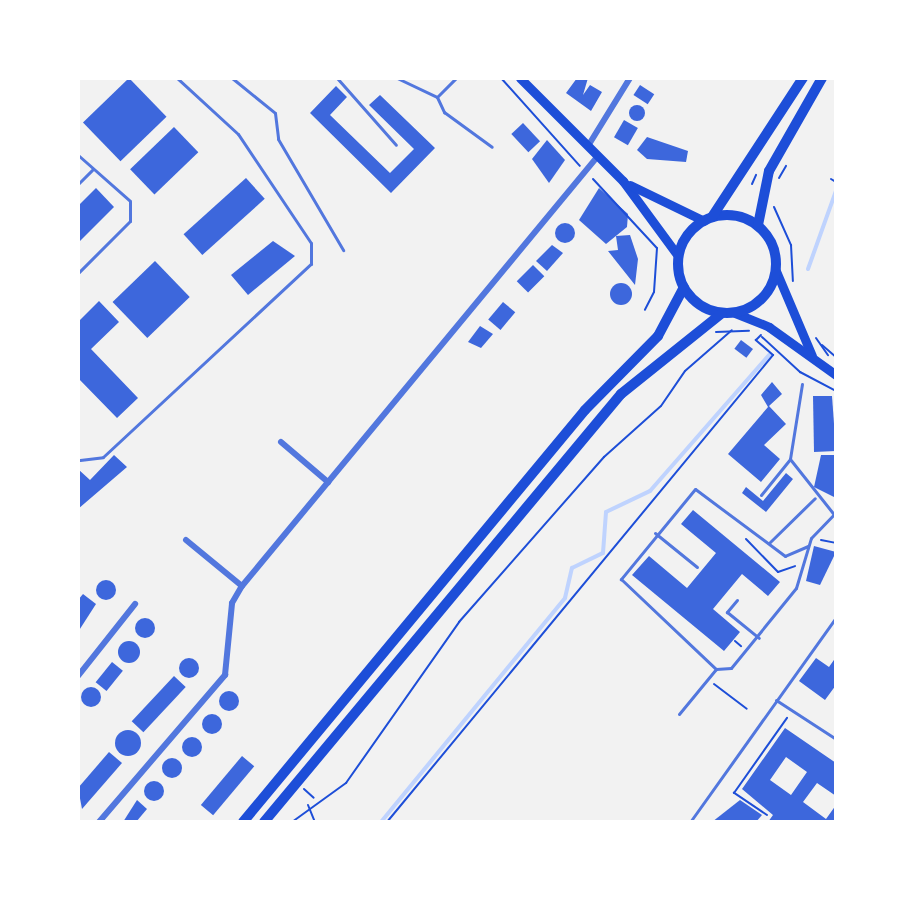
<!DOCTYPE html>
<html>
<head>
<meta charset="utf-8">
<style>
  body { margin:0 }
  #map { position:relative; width:914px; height:900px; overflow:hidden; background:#f2f2f2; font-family:Jost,sans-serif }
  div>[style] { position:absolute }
  .stream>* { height:4px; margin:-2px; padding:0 2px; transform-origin:2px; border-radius:2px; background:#bfd3fe }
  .building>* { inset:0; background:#3d67dc; transform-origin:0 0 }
  .round { border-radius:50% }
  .path>* { height:2px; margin:-1px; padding:0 1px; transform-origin:1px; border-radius:1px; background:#1d4ed8 }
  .service>* { height:3px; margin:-1.5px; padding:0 1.5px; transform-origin:1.5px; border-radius:1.5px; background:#5277de }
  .minor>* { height:6px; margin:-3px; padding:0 3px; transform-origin:3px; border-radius:3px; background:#5277de }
  .primary>* { height:9px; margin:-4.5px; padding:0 4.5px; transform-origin:4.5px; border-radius:4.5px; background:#1d4ed8 }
  .trunk>* { height:10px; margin:-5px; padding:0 5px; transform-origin:5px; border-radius:5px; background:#1d4ed8 }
  .trunk>.ring { margin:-5px; padding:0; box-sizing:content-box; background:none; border:10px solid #1d4ed8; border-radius:50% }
  span { translate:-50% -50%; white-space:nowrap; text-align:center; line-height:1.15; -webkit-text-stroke:6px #fff; paint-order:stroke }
  .frame { position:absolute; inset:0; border:80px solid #fff; pointer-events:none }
</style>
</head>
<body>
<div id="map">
  <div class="stream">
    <i style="left:808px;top:269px;width:83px;rotate:-70.3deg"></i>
    <i style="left:381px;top:822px;width:290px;rotate:-50.6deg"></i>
    <i style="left:565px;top:598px;width:31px;rotate:-77deg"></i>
    <i style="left:572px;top:568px;width:34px;rotate:-26deg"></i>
    <i style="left:603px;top:553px;width:41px;rotate:-85.8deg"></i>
    <i style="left:606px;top:512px;width:49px;rotate:-25.5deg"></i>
    <i style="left:650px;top:491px;width:181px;rotate:-48.8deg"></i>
  </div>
  <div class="building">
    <i style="left:129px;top:78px;width:54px;height:64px;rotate:46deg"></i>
    <i style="clip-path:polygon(577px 78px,588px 78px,583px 95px,590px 85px,602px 92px,591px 111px,566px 93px)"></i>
    <i style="left:640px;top:85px;width:17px;height:12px;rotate:33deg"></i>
    <i style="clip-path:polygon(336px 86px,347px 97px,330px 115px,390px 173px,414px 149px,369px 105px,380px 95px,435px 148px,391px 193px,310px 113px)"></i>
    <i class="round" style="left:629px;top:105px;width:16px;height:16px"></i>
    <i style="left:624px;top:120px;width:16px;height:20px;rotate:30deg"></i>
    <i style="left:523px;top:123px;width:25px;height:16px;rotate:47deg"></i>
    <i style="left:174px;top:127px;width:35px;height:61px;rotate:46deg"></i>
    <i style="clip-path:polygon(647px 137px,688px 151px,686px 162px,647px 159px,637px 150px)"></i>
    <i style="clip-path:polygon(547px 140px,565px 160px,549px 183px,532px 159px)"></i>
    <i style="left:246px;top:178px;width:28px;height:84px;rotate:48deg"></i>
    <i style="clip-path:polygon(96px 188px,114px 207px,78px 243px,78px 206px)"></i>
    <i style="clip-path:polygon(599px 188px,628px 214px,627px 227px,606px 244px,579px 220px)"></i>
    <i class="round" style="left:555px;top:223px;width:20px;height:20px"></i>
    <i style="clip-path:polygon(630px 235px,638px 259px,635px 285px,608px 251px,618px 250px,616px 236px)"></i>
    <i style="clip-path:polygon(273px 241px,295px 256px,248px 295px,231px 275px)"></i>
    <i style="clip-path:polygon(552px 245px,563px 253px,547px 271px,536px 261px)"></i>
    <i style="left:155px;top:261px;width:50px;height:59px;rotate:46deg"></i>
    <i style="left:533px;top:265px;width:16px;height:23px;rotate:45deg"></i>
    <i class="round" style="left:610px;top:283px;width:22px;height:22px"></i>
    <i style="clip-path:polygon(99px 301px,119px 322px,91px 349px,138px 398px,117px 418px,78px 378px,78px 322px)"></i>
    <i style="left:503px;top:302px;width:16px;height:23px;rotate:40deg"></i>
    <i style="clip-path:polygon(480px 326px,493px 334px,481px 348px,468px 342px)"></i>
    <i style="left:741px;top:340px;width:15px;height:11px;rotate:37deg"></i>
    <i style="clip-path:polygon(772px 382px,782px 394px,769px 406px,786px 424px,764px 445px,780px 459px,761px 482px,728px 454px,768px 407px,761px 395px)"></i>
    <i style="clip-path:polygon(813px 396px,832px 396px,836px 451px,814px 452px)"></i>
    <i style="clip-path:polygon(114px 455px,127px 467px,78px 509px,78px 469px,90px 480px)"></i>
    <i style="clip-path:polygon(821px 455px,836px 455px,834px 497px,814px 487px)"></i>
    <i style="clip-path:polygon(786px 473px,793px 479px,766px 512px,742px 493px,746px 487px,763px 501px)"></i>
    <i style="clip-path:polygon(693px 510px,780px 582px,768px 596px,742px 574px,713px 609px,740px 632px,724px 651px,632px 575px,649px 556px,687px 588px,716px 553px,681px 524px)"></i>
    <i style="clip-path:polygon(814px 546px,836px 552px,820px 585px,806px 581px)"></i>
    <i class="round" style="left:96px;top:580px;width:20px;height:20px"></i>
    <i style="clip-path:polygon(83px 594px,96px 604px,78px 632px,78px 600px)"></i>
    <i class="round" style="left:135px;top:618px;width:20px;height:20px"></i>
    <i class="round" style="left:118px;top:641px;width:22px;height:22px"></i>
    <i style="clip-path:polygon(836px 657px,836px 685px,825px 700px,799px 681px,816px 658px,829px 667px)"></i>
    <i class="round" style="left:179px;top:658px;width:20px;height:20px"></i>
    <i style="left:112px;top:662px;width:14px;height:26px;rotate:39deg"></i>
    <i style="left:174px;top:676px;width:16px;height:62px;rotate:43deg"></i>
    <i class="round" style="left:81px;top:687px;width:20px;height:20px"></i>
    <i class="round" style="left:219px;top:691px;width:20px;height:20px"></i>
    <i class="round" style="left:202px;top:714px;width:20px;height:20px"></i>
    <i style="clip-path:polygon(evenodd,785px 728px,836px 763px,836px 796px,817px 783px,803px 802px,826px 819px,836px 805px,836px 822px,768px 822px,773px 815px,742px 789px,785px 728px,786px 757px,807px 772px,791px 795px,770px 780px,786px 757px)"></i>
    <i class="round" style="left:115px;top:730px;width:26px;height:26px"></i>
    <i class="round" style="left:182px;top:737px;width:20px;height:20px"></i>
    <i style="clip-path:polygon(109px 752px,122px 763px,82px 809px,78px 788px)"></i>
    <i style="left:242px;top:756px;width:16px;height:64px;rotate:40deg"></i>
    <i class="round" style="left:162px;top:758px;width:20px;height:20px"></i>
    <i class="round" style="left:144px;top:781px;width:20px;height:20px"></i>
    <i style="clip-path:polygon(137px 800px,147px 809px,136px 822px,123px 822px)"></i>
    <i style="clip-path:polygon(740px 800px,762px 815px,756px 822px,712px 822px)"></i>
  </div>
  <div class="path">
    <i style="left:501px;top:78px;width:118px;rotate:48.1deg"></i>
    <i style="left:779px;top:178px;width:14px;rotate:-60deg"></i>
    <i style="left:593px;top:179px;width:94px;rotate:47.2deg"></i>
    <i style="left:657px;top:248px;width:44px;rotate:93.9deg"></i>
    <i style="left:654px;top:292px;width:20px;rotate:117deg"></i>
    <i style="left:831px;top:179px;width:6px;rotate:31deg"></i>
    <i style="left:752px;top:184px;width:10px;rotate:-66deg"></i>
    <i style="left:774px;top:207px;width:42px;rotate:65.9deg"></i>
    <i style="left:791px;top:245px;width:36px;rotate:87deg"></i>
    <i style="left:716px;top:332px;width:33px;rotate:-2deg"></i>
    <i style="left:762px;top:337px;width:52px;rotate:42.6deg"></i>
    <i style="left:800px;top:372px;width:41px;rotate:27.8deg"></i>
    <i style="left:816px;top:338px;width:21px;rotate:55deg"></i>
    <i style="left:822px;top:345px;width:18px;rotate:41deg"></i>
    <i style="left:746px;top:539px;width:46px;rotate:45.9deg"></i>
    <i style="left:778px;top:572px;width:18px;rotate:-19deg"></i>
    <i style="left:821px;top:540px;width:15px;rotate:11deg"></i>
    <i style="left:735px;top:641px;width:8px;rotate:40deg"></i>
    <i style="left:714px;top:684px;width:41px;rotate:37.1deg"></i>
    <i style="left:304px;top:789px;width:13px;rotate:42deg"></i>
    <i style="left:308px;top:805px;width:18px;rotate:68deg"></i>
    <i style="left:767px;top:815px;width:40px;rotate:-146deg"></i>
    <i style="left:734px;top:793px;width:92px;rotate:-54.8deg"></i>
    <i style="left:292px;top:822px;width:67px;rotate:-35.8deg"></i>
    <i style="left:346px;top:783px;width:197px;rotate:-54.9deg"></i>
    <i style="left:459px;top:622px;width:220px;rotate:-48.7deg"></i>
    <i style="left:604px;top:457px;width:76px;rotate:-41.8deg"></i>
    <i style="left:661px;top:406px;width:42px;rotate:-55.6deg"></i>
    <i style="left:685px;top:371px;width:62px;rotate:-41.1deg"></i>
    <i style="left:387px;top:822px;width:606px;rotate:-50.42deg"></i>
    <i style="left:773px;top:355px;width:23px;rotate:-139deg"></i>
    <i style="left:756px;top:340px;width:7px;rotate:-45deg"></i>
  </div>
  <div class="service">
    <i style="left:98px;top:78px;width:12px"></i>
    <i style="left:232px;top:78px;width:55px;rotate:39.1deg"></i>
    <i style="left:275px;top:113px;width:26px;rotate:83deg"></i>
    <i style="left:278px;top:139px;width:129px;rotate:59.6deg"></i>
    <i style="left:337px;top:78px;width:89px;rotate:48.6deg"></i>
    <i style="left:397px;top:78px;width:44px;rotate:25.4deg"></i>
    <i style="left:437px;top:97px;width:27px;rotate:-45deg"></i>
    <i style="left:437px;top:97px;width:17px;rotate:65deg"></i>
    <i style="left:444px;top:112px;width:59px;rotate:36.1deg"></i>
    <i style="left:78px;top:155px;width:69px;rotate:41.5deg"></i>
    <i style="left:130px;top:201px;width:20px;rotate:90deg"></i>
    <i style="left:130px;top:221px;width:74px;rotate:135deg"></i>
    <i style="left:78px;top:184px;width:20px;rotate:-45deg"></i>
    <i style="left:802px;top:384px;width:76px;rotate:99.1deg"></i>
    <i style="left:790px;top:459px;width:74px;rotate:51.6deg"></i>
    <i style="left:80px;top:460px;width:23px;rotate:-7deg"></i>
    <i style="left:103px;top:457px;width:284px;rotate:-42.9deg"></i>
    <i style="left:311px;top:264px;width:21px;rotate:-90deg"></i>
    <i style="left:311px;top:243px;width:131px;rotate:-123.8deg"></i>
    <i style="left:238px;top:134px;width:83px;rotate:-137.4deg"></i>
    <i style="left:761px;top:495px;width:46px;rotate:-51.1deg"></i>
    <i style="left:655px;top:533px;width:54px;rotate:39deg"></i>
    <i style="left:769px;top:543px;width:64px;rotate:-44.4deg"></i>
    <i style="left:808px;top:546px;width:25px;rotate:157deg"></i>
    <i style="left:785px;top:556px;width:112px;rotate:-143.3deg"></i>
    <i style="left:695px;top:489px;width:117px;rotate:129.4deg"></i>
    <i style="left:621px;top:579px;width:131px;rotate:43.5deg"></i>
    <i style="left:716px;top:669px;width:15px;rotate:-4deg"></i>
    <i style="left:731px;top:668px;width:103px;rotate:-50.9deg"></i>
    <i style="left:796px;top:588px;width:52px;rotate:-73.3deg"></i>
    <i style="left:811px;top:538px;width:32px;rotate:-46deg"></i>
    <i style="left:737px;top:600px;width:16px;rotate:130deg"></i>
    <i style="left:727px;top:612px;width:41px;rotate:39.1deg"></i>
    <i style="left:776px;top:700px;width:72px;rotate:33deg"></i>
    <i style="left:679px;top:714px;width:58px;rotate:-50.6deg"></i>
    <i style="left:690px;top:822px;width:252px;rotate:-54.5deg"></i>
  </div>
  <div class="minor">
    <i style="left:588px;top:146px;width:80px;rotate:-58.3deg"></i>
    <i style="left:281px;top:442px;width:62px;rotate:40.4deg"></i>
    <i style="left:186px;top:540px;width:72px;rotate:39.4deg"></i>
    <i style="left:78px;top:676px;width:92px;rotate:-51.6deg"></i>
    <i style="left:99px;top:822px;width:194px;rotate:-49.4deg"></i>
    <i style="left:225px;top:675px;width:72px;rotate:-84.4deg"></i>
    <i style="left:232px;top:603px;width:20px;rotate:-60deg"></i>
    <i style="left:242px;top:586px;width:558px;rotate:-50.38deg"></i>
  </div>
  <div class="primary">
    <i style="left:520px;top:78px;width:146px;rotate:45deg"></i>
    <i style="left:623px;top:181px;width:93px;rotate:53.7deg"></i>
    <i style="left:630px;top:185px;width:82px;rotate:25.9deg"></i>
    <i style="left:776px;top:271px;width:92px;rotate:67deg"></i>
    <i style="left:735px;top:313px;width:37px;rotate:22deg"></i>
    <i style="left:769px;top:327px;width:82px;rotate:35.6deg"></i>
  </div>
  <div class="trunk">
    <i class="ring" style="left:678px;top:215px;width:88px;height:88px"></i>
    <i style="left:712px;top:217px;width:166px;rotate:-56.8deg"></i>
    <i style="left:758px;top:225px;width:55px;rotate:-78.5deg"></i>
    <i style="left:769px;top:171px;width:107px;rotate:-60.3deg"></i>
    <i style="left:243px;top:822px;width:535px;rotate:-50.3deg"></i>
    <i style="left:585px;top:410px;width:104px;rotate:-45.4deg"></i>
    <i style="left:658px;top:336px;width:55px;rotate:-62deg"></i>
    <i style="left:264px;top:822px;width:557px;rotate:-50.17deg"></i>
    <i style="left:621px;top:394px;width:129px;rotate:-38.7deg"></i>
  </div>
  <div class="frame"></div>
</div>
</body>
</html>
